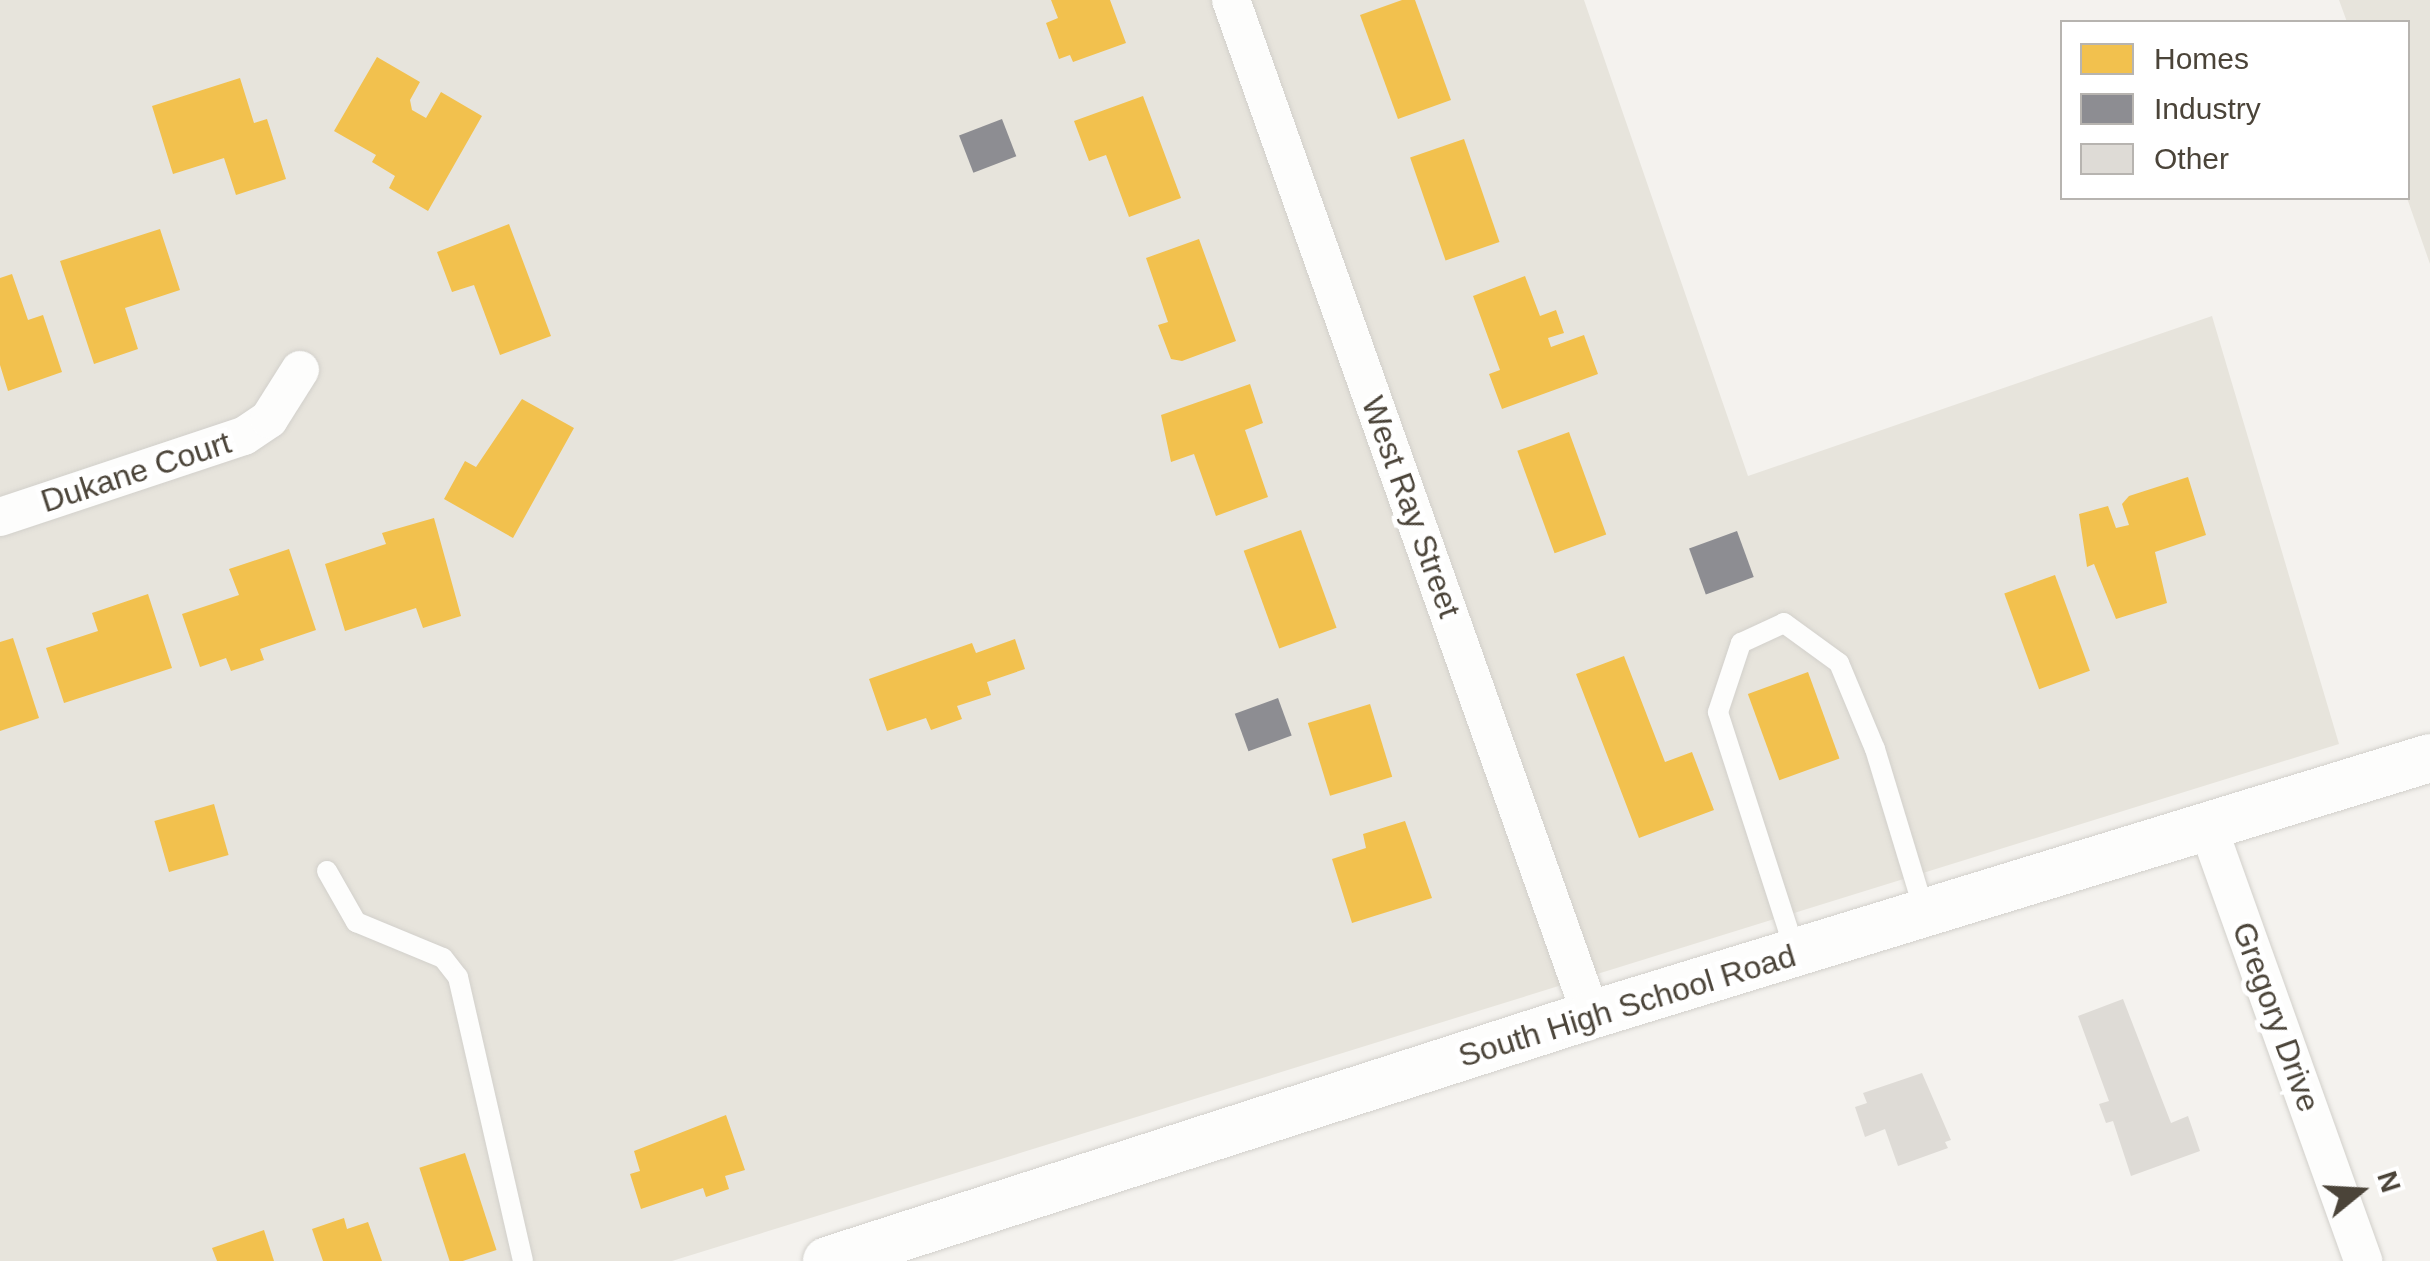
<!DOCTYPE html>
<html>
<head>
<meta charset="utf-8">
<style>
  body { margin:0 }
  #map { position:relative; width:2430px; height:1261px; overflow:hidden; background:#f4f2ee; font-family:Helvetica,sans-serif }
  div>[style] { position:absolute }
  .residential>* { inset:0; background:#e7e4dc }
  .homes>* { inset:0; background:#f2c14e; transform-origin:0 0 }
  .industry>* { inset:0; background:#8d8d92; transform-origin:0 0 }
  .building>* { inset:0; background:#dedbd6 }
  .roads { filter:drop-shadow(0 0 2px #d2d0cb) drop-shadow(0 0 2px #d2d0cb) }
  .service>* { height:20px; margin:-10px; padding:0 10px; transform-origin:10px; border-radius:10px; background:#fdfdfc }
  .minor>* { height:38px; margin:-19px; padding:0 19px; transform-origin:19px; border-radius:19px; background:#fdfdfc }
  .tertiary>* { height:48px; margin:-24px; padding:0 24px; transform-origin:24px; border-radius:24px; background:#fdfdfc }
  span { translate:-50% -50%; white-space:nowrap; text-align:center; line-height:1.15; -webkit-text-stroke:10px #fff; paint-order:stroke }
  .street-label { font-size:32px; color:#4b4439 }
  .legend { position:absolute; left:2060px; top:20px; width:350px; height:180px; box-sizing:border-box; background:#fff; border:2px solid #b7b4b0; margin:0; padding:12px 18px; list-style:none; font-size:30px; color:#4b4439 }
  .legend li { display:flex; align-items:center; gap:20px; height:50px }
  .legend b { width:50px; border:2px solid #b7b4b0 }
  .north { position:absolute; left:2310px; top:1141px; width:100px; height:100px; -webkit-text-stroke:8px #fff; paint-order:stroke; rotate:72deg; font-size:28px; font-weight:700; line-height:40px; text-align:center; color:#4b4439 }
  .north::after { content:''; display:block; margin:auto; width:35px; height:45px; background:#4b4439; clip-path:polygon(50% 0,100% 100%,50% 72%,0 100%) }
</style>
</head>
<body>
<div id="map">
  <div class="residential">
    <i style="clip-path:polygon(0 0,1584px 0,1748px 476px,2212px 316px,2339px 744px,672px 1261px,0 1261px)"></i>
    <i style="clip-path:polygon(2339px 0,2430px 0,2430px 264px,2407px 198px,2408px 22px,2347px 22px)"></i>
  </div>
  <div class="homes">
    <i style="clip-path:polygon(1051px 0,1110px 0,1126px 43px,1073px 62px,1070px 55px,1059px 59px,1046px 23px,1058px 18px)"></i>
    <i style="clip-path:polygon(1402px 0,1415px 0,1451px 100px,1398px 119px,1360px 15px)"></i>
    <i style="clip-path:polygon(377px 57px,420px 82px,410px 100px,412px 110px,426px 118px,441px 92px,482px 116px,428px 211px,389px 188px,395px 176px,372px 162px,376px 155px,334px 131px)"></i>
    <i style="clip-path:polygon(240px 78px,254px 123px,267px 119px,286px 179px,236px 195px,224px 158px,173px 174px,152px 106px)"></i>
    <i style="clip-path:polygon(1143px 96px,1181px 198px,1129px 217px,1106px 155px,1089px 161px,1074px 121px)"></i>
    <i style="left:1464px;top:139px;width:109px;height:57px;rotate:71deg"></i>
    <i style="clip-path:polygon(509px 224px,551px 336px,500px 355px,474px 285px,452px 292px,437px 252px)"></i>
    <i style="clip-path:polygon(160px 229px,180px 290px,125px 308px,138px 349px,94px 364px,60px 261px)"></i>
    <i style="clip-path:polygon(1199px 239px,1236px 341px,1182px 361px,1171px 359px,1158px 325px,1168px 322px,1146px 258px)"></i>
    <i style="clip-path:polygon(12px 274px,28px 320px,43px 315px,62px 372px,8px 391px,0 365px,0 278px)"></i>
    <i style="clip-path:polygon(1525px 276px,1540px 316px,1556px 310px,1564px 333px,1548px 338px,1551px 347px,1584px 335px,1598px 374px,1502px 409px,1489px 374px,1500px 370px,1473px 296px)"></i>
    <i style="clip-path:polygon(1250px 384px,1263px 423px,1245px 430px,1268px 497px,1216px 516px,1194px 454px,1171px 462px,1161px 415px)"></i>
    <i style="clip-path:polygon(522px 399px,574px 428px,513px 538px,444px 499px,465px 461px,476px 467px)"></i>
    <i style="left:1569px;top:432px;width:109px;height:55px;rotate:70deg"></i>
    <i style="clip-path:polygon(2188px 477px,2206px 535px,2155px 552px,2167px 603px,2116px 619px,2094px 564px,2087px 567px,2079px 514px,2108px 506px,2116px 528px,2129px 525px,2122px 504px,2129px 496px)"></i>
    <i style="clip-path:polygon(434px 518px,461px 616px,423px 628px,416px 608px,345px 631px,325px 564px,386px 544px,382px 533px)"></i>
    <i style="left:1301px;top:530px;width:104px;height:61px;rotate:70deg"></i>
    <i style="clip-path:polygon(289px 549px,316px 630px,260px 649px,264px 660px,231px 671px,226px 658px,200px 667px,182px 614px,239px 595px,229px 569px)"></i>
    <i style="left:2055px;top:575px;width:102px;height:54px;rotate:70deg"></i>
    <i style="clip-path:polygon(148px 594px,172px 668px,64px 703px,46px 648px,98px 631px,92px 613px)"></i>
    <i style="clip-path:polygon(13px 638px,39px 718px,0 731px,0 642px)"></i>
    <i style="clip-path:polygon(1015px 639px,1025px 669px,987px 682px,991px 695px,957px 706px,962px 719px,931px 730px,926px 718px,887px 731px,869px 679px,972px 643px,976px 653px)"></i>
    <i style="clip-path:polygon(1624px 656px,1665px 762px,1692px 752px,1714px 810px,1639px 838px,1576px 674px)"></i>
    <i style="left:1808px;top:672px;width:92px;height:64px;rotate:70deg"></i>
    <i style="left:1370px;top:704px;width:76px;height:65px;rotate:73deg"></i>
    <i style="left:214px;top:804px;width:53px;height:62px;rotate:74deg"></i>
    <i style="clip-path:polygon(1405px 821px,1432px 898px,1352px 923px,1332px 859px,1366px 848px,1363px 834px)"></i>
    <i style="clip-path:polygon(726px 1115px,745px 1170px,725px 1176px,729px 1189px,706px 1197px,703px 1188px,641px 1209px,630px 1174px,640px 1171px,634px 1151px)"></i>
    <i style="left:465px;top:1153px;width:102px;height:48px;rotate:72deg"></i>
    <i style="clip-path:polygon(344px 1218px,347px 1229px,368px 1222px,382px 1261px,323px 1261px,312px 1229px)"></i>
    <i style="clip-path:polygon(264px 1230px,274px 1261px,217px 1261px,212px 1248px)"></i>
  </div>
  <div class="industry">
    <i style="left:1002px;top:119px;width:40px;height:46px;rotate:69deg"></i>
    <i style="left:1737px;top:531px;width:49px;height:51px;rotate:70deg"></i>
    <i style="left:1278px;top:698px;width:40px;height:46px;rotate:70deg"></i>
  </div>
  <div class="building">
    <i style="clip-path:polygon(2123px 999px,2171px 1123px,2188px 1116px,2200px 1151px,2131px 1176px,2113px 1121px,2106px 1123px,2099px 1104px,2109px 1101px,2078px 1016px)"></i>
    <i style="clip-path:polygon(1922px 1073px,1951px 1140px,1945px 1142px,1948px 1148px,1898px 1166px,1885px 1129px,1865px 1137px,1855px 1107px,1867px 1103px,1863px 1093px)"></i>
  </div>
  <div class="roads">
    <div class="service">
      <i style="left:327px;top:871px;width:59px;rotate:60.4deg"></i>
      <i style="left:356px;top:922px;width:94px;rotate:22.5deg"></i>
      <i style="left:443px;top:958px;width:24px;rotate:52deg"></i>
      <i style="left:458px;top:977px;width:291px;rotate:77.1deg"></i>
      <i style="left:1796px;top:954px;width:254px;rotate:-107.9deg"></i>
      <i style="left:1718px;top:712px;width:73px;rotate:-71.6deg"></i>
      <i style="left:1741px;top:643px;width:47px;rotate:-24.9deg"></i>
      <i style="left:1784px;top:623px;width:68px;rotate:36deg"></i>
      <i style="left:1839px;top:663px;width:93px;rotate:67.3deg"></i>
      <i style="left:1875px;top:749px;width:172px;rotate:73.1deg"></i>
    </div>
    <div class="minor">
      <i style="left:1231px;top:0;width:1077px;rotate:70.47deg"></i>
      <i style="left:0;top:517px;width:257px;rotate:-18.4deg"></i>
      <i style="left:244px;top:436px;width:30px;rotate:-34deg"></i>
      <i style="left:269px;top:419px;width:58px;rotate:-57.7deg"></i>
      <i style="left:2209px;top:830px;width:458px;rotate:70.3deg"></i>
    </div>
    <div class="tertiary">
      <i style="left:827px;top:1261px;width:803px;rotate:-17.85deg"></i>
      <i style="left:1591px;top:1015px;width:877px;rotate:-17.03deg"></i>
    </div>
  </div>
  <div class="street-label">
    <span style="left:136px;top:472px;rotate:-18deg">Dukane Court</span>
    <span style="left:1411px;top:507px;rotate:70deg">West Ray Street</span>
    <span style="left:1627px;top:1006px;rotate:-17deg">South High School Road</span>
    <span style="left:2276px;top:1017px;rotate:70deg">Gregory Drive</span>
  </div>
  <ul class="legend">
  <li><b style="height:28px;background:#f2c14e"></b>Homes</li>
  <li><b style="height:28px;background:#8d8d92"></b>Industry</li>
  <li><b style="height:28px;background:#dedbd6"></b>Other</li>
  </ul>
  <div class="north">N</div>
</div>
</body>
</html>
